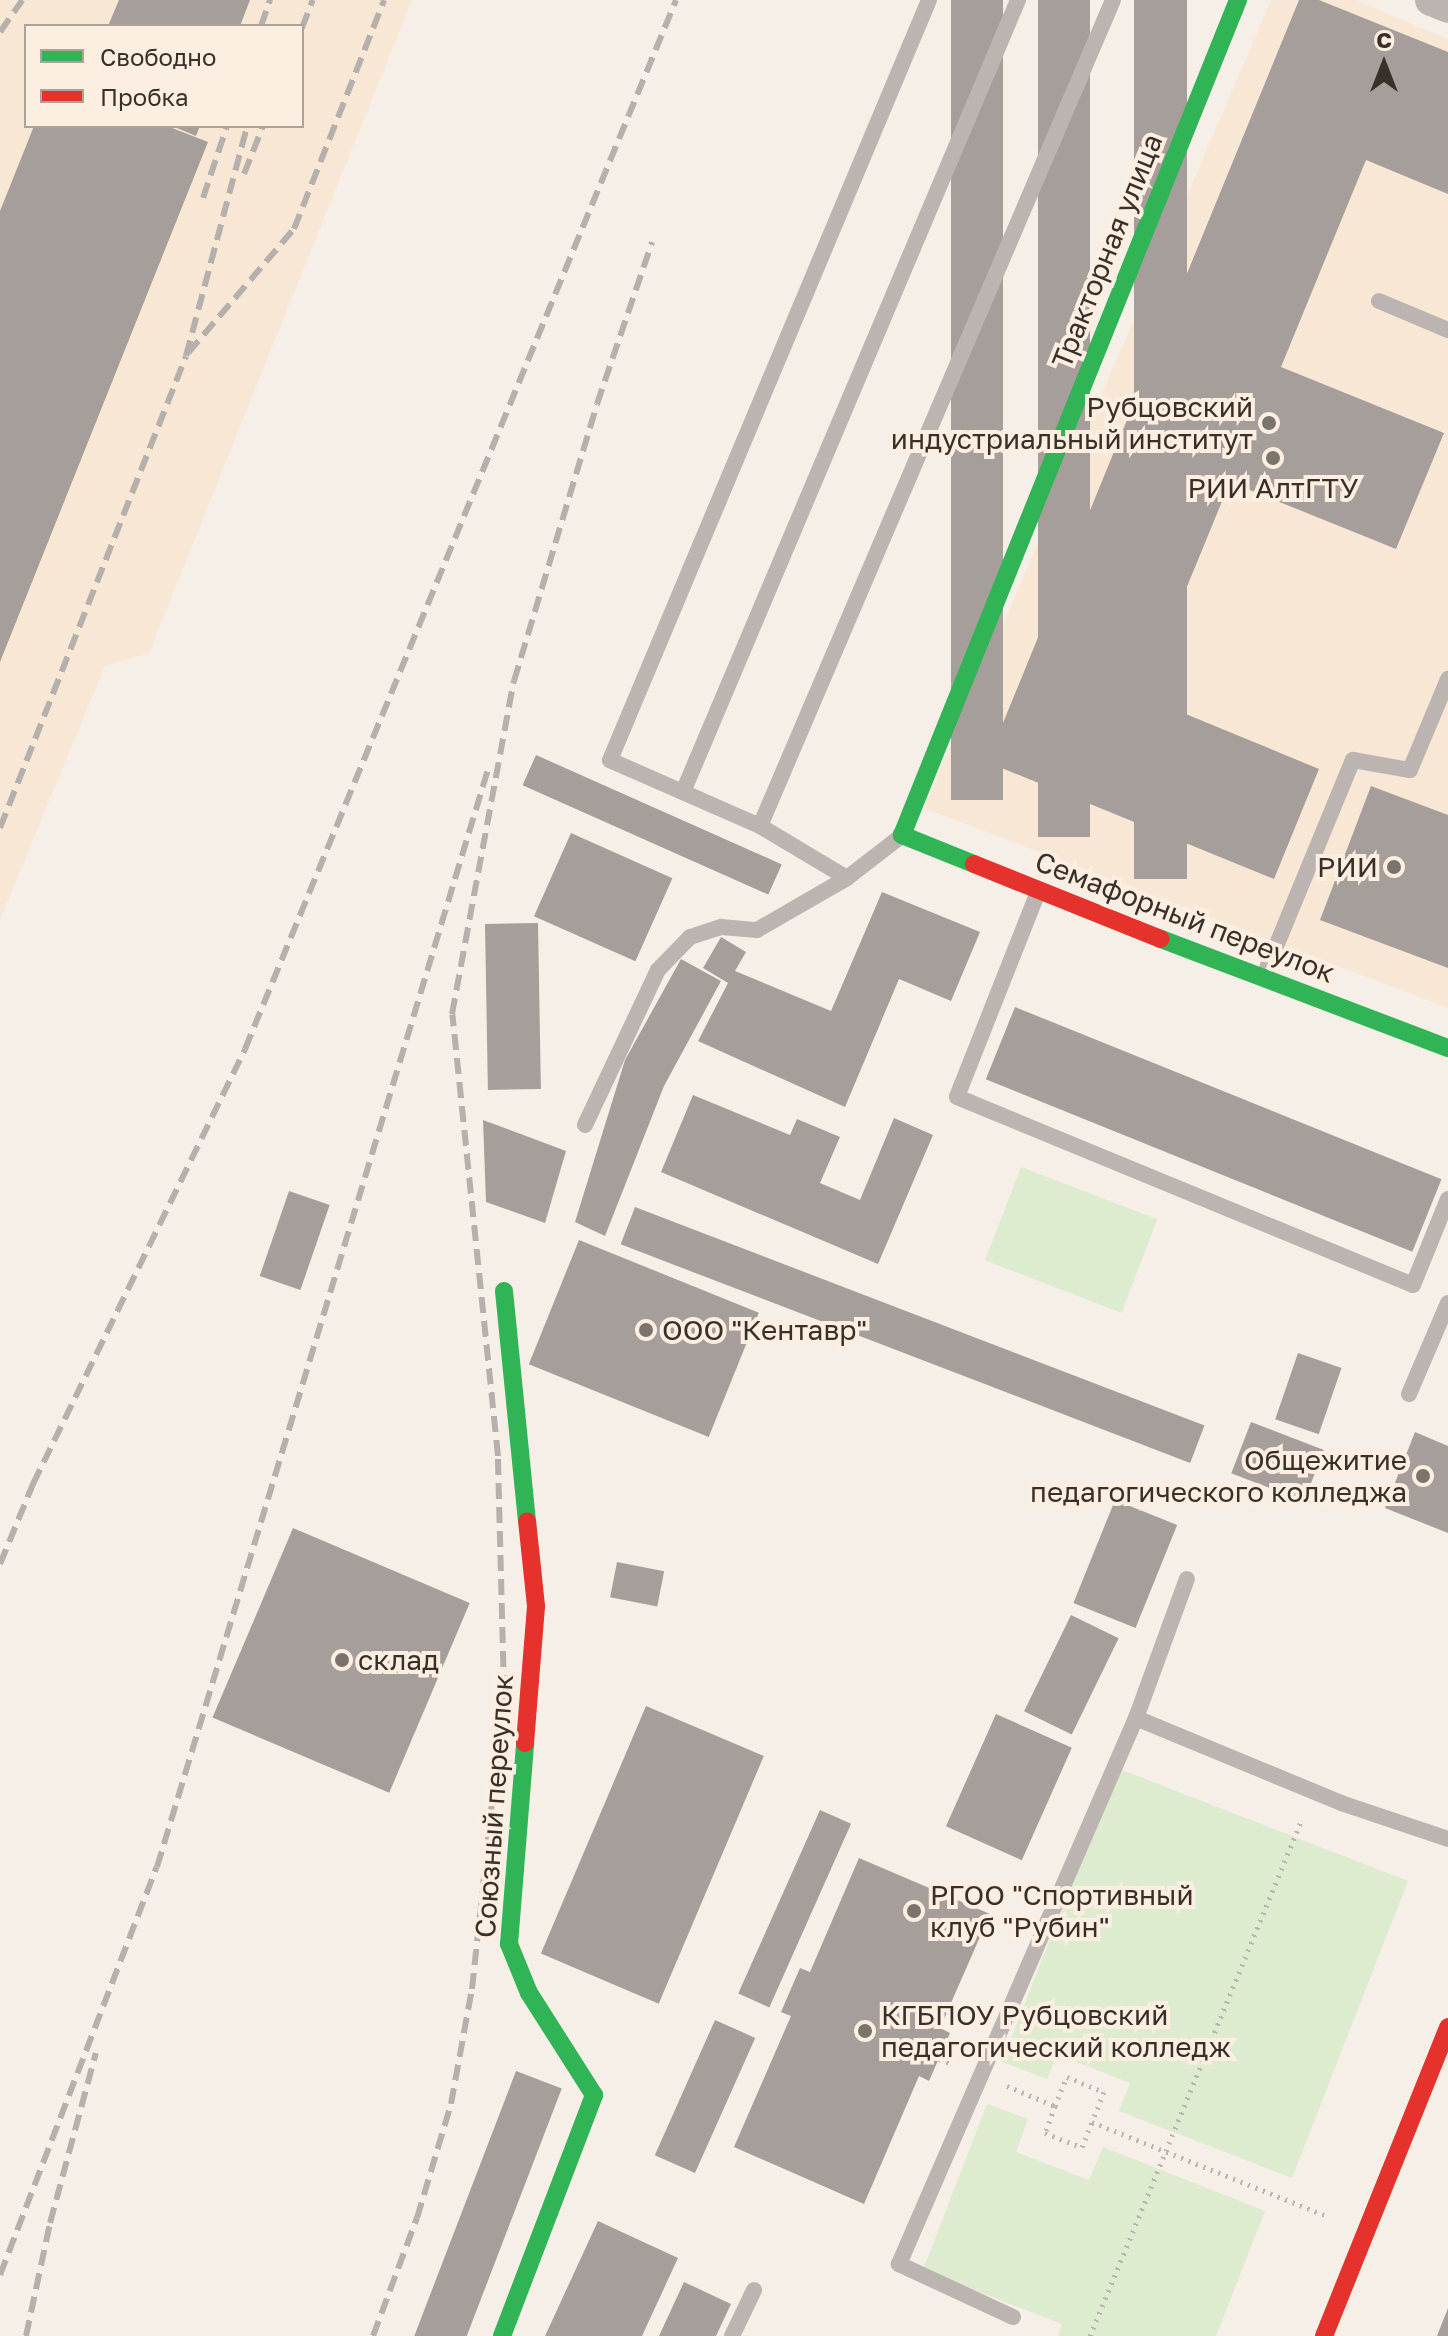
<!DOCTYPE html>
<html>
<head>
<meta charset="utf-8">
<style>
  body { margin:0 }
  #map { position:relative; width:1448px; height:2336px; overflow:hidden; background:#f6efe8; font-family:"Golos Text",sans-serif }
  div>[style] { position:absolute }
  .built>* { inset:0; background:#f9e7d5 }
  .green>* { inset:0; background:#ddebcf; transform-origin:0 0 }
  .building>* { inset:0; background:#a69e9a; transform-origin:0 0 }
  .path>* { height:5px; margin-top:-2.5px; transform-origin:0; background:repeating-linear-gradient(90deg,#bab4b0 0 2px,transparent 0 8px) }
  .lane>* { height:16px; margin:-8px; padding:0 8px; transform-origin:8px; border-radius:8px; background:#bcb4b0 }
  .street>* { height:32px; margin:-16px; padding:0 16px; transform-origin:16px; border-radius:16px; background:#bcb4b0 }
  .fast>* { height:18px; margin:-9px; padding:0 9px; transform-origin:9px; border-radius:9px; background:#30b455 }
  .jam>* { height:18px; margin:-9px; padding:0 9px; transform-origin:9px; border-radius:9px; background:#e5322d }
  .rail>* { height:6px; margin-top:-3px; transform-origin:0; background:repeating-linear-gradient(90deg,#b6b0ac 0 16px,transparent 0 24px) }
  .dots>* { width:22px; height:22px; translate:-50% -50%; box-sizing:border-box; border:4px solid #fcefe2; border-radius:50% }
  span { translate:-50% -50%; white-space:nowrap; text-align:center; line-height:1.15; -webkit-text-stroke:8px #fcefe2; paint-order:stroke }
  .street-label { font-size:28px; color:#393129 }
  .poi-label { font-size:28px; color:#393129 }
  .right { translate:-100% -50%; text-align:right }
  .left { translate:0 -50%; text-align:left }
  .legend { position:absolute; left:24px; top:24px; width:280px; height:104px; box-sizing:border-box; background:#fcefe2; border:2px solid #aea398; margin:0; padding:10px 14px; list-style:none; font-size:24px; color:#393129 }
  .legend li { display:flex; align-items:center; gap:16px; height:40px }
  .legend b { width:40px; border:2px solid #aea398 }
  .north { position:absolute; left:1344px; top:24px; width:80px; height:80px; -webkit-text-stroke:6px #fcefe2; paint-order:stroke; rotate:0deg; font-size:22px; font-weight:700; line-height:32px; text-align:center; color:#393129 }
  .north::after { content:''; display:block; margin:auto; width:28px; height:36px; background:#393129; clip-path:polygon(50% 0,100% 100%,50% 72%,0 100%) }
</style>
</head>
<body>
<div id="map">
  <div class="built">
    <i style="clip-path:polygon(evenodd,0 0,412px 0,149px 653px,105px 666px,0 920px,0 0,26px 26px,302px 26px,302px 126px,26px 126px,26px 26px)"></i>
    <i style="clip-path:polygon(1271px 0,1355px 0,1448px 39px,1448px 1008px,924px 808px)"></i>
  </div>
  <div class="green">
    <i style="left:1021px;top:1167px;width:146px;height:100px;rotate:21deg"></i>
    <i style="clip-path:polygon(1117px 1768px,1408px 1881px,1292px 2178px,1119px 2111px,1130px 2083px,1057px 2054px,1047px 2079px,1002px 2062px)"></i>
    <i style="clip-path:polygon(987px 2104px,1028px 2119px,1016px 2152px,1089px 2180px,1103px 2147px,1265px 2211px,1216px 2336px,1058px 2336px,1062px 2324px,923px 2270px)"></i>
  </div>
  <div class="building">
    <i style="clip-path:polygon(119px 0,250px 0,240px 26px,108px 26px)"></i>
    <i style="left:951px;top:0;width:52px;height:800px"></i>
    <i style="left:1038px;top:0;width:52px;height:837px"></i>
    <i style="left:1134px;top:0;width:53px;height:879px"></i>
    <i style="clip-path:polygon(1299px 0,1319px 0,1448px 52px,1448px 194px,1366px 160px,1281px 367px,1444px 433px,1396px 549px,1230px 482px,1142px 696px,1319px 769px,1274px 879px,987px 762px)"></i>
    <i style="clip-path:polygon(34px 126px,167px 126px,208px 142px,0 662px,0 211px)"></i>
    <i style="clip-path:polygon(172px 126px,200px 126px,196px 136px)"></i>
    <i style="left:536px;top:755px;width:269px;height:33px;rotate:24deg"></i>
    <i style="clip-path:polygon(1371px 786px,1448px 815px,1448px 968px,1320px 920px)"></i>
    <i style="left:571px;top:833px;width:111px;height:91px;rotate:24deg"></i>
    <i style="clip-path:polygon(882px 892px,980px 932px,951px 1001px,899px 979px,845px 1107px,698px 1041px,728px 983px,703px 968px,721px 937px,746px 952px,735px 971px,831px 1011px)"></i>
    <i style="left:538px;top:923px;width:166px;height:53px;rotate:89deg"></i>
    <i style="clip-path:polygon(681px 959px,721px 981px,664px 1086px,605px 1236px,575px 1222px,625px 1060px)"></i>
    <i style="left:1015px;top:1007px;width:460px;height:78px;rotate:22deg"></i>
    <i style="clip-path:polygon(693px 1095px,790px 1135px,797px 1119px,840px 1137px,820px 1183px,860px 1200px,894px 1118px,933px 1135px,878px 1264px,661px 1172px)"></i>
    <i style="clip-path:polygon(483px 1120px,566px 1151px,545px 1223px,486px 1202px)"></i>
    <i style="left:289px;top:1191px;width:43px;height:90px;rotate:19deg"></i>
    <i style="left:635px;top:1207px;width:610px;height:40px;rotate:21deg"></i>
    <i style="left:579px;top:1240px;width:194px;height:134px;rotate:22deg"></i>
    <i style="left:1298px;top:1353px;width:46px;height:70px;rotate:19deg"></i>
    <i style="left:1251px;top:1422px;width:78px;height:55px;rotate:21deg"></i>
    <i style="clip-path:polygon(1415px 1432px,1448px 1446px,1448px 1533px,1385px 1508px)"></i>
    <i style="left:1115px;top:1500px;width:67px;height:111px;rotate:22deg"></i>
    <i style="left:293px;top:1528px;width:192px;height:206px;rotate:23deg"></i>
    <i style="left:617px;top:1562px;width:48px;height:36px;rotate:11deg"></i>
    <i style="left:1071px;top:1615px;width:53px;height:107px;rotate:26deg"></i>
    <i style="left:646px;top:1706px;width:128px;height:269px;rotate:23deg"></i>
    <i style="left:996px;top:1714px;width:83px;height:123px;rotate:24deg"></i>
    <i style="left:820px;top:1810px;width:34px;height:201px;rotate:24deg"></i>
    <i style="clip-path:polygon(859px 1858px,990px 1914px,940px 2028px,950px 2033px,929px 2081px,919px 2076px,864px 2204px,734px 2147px,791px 2016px,781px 2012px,800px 1968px,810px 1972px)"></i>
    <i style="left:715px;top:2020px;width:44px;height:148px;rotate:24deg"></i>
    <i style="left:516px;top:2071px;width:49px;height:284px;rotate:21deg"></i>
    <i style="clip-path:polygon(598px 2221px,678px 2258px,642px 2336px,545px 2336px)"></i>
    <i style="clip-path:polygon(684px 2282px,731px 2304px,716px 2336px,659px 2336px)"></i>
    <i style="clip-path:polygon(1448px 2308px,1448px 2336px,1437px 2336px)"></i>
  </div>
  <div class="path">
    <i style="left:939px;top:2059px;width:15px;rotate:20deg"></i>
    <i style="left:1007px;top:2086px;width:52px;rotate:22.6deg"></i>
    <i style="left:1055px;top:2106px;width:29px;rotate:110deg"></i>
    <i style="left:1045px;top:2133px;width:40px;rotate:21deg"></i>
    <i style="left:1082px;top:2147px;width:27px;rotate:-68deg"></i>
    <i style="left:1092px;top:2122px;width:253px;rotate:21.8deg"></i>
    <i style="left:1055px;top:2106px;width:31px;rotate:-68deg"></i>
    <i style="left:1067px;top:2077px;width:40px;rotate:22deg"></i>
    <i style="left:1104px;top:2092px;width:32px;rotate:112deg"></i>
    <i style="left:1090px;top:2336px;width:559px;rotate:-67.7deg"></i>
  </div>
  <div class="lane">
    <i style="left:1379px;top:301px;width:75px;rotate:22.8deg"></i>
    <i style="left:683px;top:792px;width:860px;rotate:-67.07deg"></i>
    <i style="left:760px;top:826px;width:164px;rotate:-156.3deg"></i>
    <i style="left:610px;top:760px;width:824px;rotate:-67.23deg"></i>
    <i style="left:900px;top:837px;width:67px;rotate:142.3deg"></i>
    <i style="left:847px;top:878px;width:101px;rotate:-149.1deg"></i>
    <i style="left:760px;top:826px;width:898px;rotate:-66.86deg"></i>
    <i style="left:1038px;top:892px;width:220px;rotate:111.6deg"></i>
    <i style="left:957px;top:1097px;width:493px;rotate:22.4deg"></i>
    <i style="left:1413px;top:1285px;width:93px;rotate:-67.9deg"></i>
    <i style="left:1263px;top:978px;width:236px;rotate:-67.6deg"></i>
    <i style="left:1353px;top:760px;width:58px;rotate:10deg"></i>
    <i style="left:1410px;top:770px;width:99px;rotate:-67.3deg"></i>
    <i style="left:585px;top:1125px;width:171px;rotate:-64.8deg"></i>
    <i style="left:658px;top:970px;width:46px;rotate:-45.9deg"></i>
    <i style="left:690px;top:937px;width:33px;rotate:-18deg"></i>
    <i style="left:721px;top:927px;width:36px;rotate:5deg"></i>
    <i style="left:757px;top:930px;width:104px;rotate:-30deg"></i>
    <i style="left:1409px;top:1394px;width:99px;rotate:-66.8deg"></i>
    <i style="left:1136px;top:1718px;width:222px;rotate:22.5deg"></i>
    <i style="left:1341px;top:1803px;width:113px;rotate:18.6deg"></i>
    <i style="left:1013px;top:2317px;width:126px;rotate:-155.1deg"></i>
    <i style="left:899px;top:2264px;width:595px;rotate:-66.54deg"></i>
    <i style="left:1136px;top:1718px;width:148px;rotate:-69.9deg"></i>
    <i style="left:732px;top:2336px;width:51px;rotate:-64.4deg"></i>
  </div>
  <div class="street">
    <i style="left:1431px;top:0;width:18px;rotate:22deg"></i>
  </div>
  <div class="fast">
    <i style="left:974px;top:864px;width:78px;rotate:-158.1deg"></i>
    <i style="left:902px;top:835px;width:900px;rotate:-68.08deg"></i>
    <i style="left:1161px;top:939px;width:307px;rotate:20.8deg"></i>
    <i style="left:504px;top:1291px;width:231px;rotate:84.3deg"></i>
    <i style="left:502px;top:2336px;width:258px;rotate:-69.1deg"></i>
    <i style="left:594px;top:2095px;width:121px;rotate:-122.5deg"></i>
    <i style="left:529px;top:1993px;width:53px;rotate:-112.2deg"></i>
    <i style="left:509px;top:1944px;width:202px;rotate:-85.4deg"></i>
  </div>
  <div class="jam">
    <i style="left:974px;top:864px;width:201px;rotate:21.9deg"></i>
    <i style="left:525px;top:1743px;width:137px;rotate:-85.4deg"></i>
    <i style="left:536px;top:1606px;width:85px;rotate:-96deg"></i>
    <i style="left:1324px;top:2336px;width:333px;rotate:-68.1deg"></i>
  </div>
  <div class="rail">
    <i style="left:261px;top:26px;width:28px;rotate:-71deg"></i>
    <i style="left:302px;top:28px;width:30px;rotate:-69deg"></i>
    <i style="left:0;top:32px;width:39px;rotate:-55deg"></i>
    <i style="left:244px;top:174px;width:52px;rotate:-68.4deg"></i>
    <i style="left:203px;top:198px;width:76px;rotate:-71.6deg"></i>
    <i style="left:188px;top:353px;width:163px;rotate:-49.5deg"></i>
    <i style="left:294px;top:229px;width:246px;rotate:-68.5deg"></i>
    <i style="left:0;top:828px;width:507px;rotate:-68.49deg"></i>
    <i style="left:186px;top:356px;width:238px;rotate:-75.1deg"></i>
    <i style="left:0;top:1564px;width:87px;rotate:-67.6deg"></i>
    <i style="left:33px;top:1484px;width:484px;rotate:-64deg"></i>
    <i style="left:245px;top:1049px;width:1134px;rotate:-67.66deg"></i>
    <i style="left:0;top:2275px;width:437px;rotate:-69deg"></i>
    <i style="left:157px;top:1867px;width:1147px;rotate:-73.22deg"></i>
    <i style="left:26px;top:2336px;width:116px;rotate:-78deg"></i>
    <i style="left:50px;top:2223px;width:176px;rotate:-74.9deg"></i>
    <i style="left:373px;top:2336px;width:126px;rotate:-69.6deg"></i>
    <i style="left:417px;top:2218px;width:119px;rotate:-73.4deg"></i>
    <i style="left:451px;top:2104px;width:117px;rotate:-79.7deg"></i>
    <i style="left:472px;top:1989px;width:300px;rotate:-83.9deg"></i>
    <i style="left:504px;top:1691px;width:235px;rotate:-91.5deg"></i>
    <i style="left:498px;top:1456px;width:444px;rotate:-95.9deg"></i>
    <i style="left:452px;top:1014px;width:339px;rotate:-79.5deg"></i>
    <i style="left:514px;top:681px;width:289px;rotate:-73.3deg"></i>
    <i style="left:597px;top:404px;width:171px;rotate:-71.2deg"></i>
  </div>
  <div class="dots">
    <i style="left:1269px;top:423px;background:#7b746c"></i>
    <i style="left:1273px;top:458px;background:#7b746c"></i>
    <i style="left:1394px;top:867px;background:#7b746c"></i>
    <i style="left:646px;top:1330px;background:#7b746c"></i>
    <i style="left:1423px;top:1476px;background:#7b746c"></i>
    <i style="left:342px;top:1660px;background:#7b746c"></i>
    <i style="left:914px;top:1911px;background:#7b746c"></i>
    <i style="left:865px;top:2031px;background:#7b746c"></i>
  </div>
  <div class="street-label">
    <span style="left:1107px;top:251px;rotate:-68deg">Тракторная улица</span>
    <span style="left:1185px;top:917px;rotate:21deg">Семафорный переулок</span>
    <span style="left:494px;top:1806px;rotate:-86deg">Союзный переулок</span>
  </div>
  <div class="poi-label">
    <span class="right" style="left:1253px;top:423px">Рубцовский<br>индустриальный институт</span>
    <span style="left:1273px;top:488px">РИИ АлтГТУ</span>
    <span class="right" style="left:1378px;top:867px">РИИ</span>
    <span class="left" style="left:662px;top:1330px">ООО "Кентавр"</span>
    <span class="right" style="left:1407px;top:1476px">Общежитие<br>педагогического колледжа</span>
    <span class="left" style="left:358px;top:1660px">склад</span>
    <span class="left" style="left:930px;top:1911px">РГОО "Спортивный<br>клуб "Рубин"</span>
    <span class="left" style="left:881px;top:2031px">КГБПОУ Рубцовский<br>педагогический колледж</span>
  </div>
  <ul class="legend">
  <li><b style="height:10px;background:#30b455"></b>Свободно</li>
  <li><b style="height:10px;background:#e5322d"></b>Пробка</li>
  </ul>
  <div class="north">С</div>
</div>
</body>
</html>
